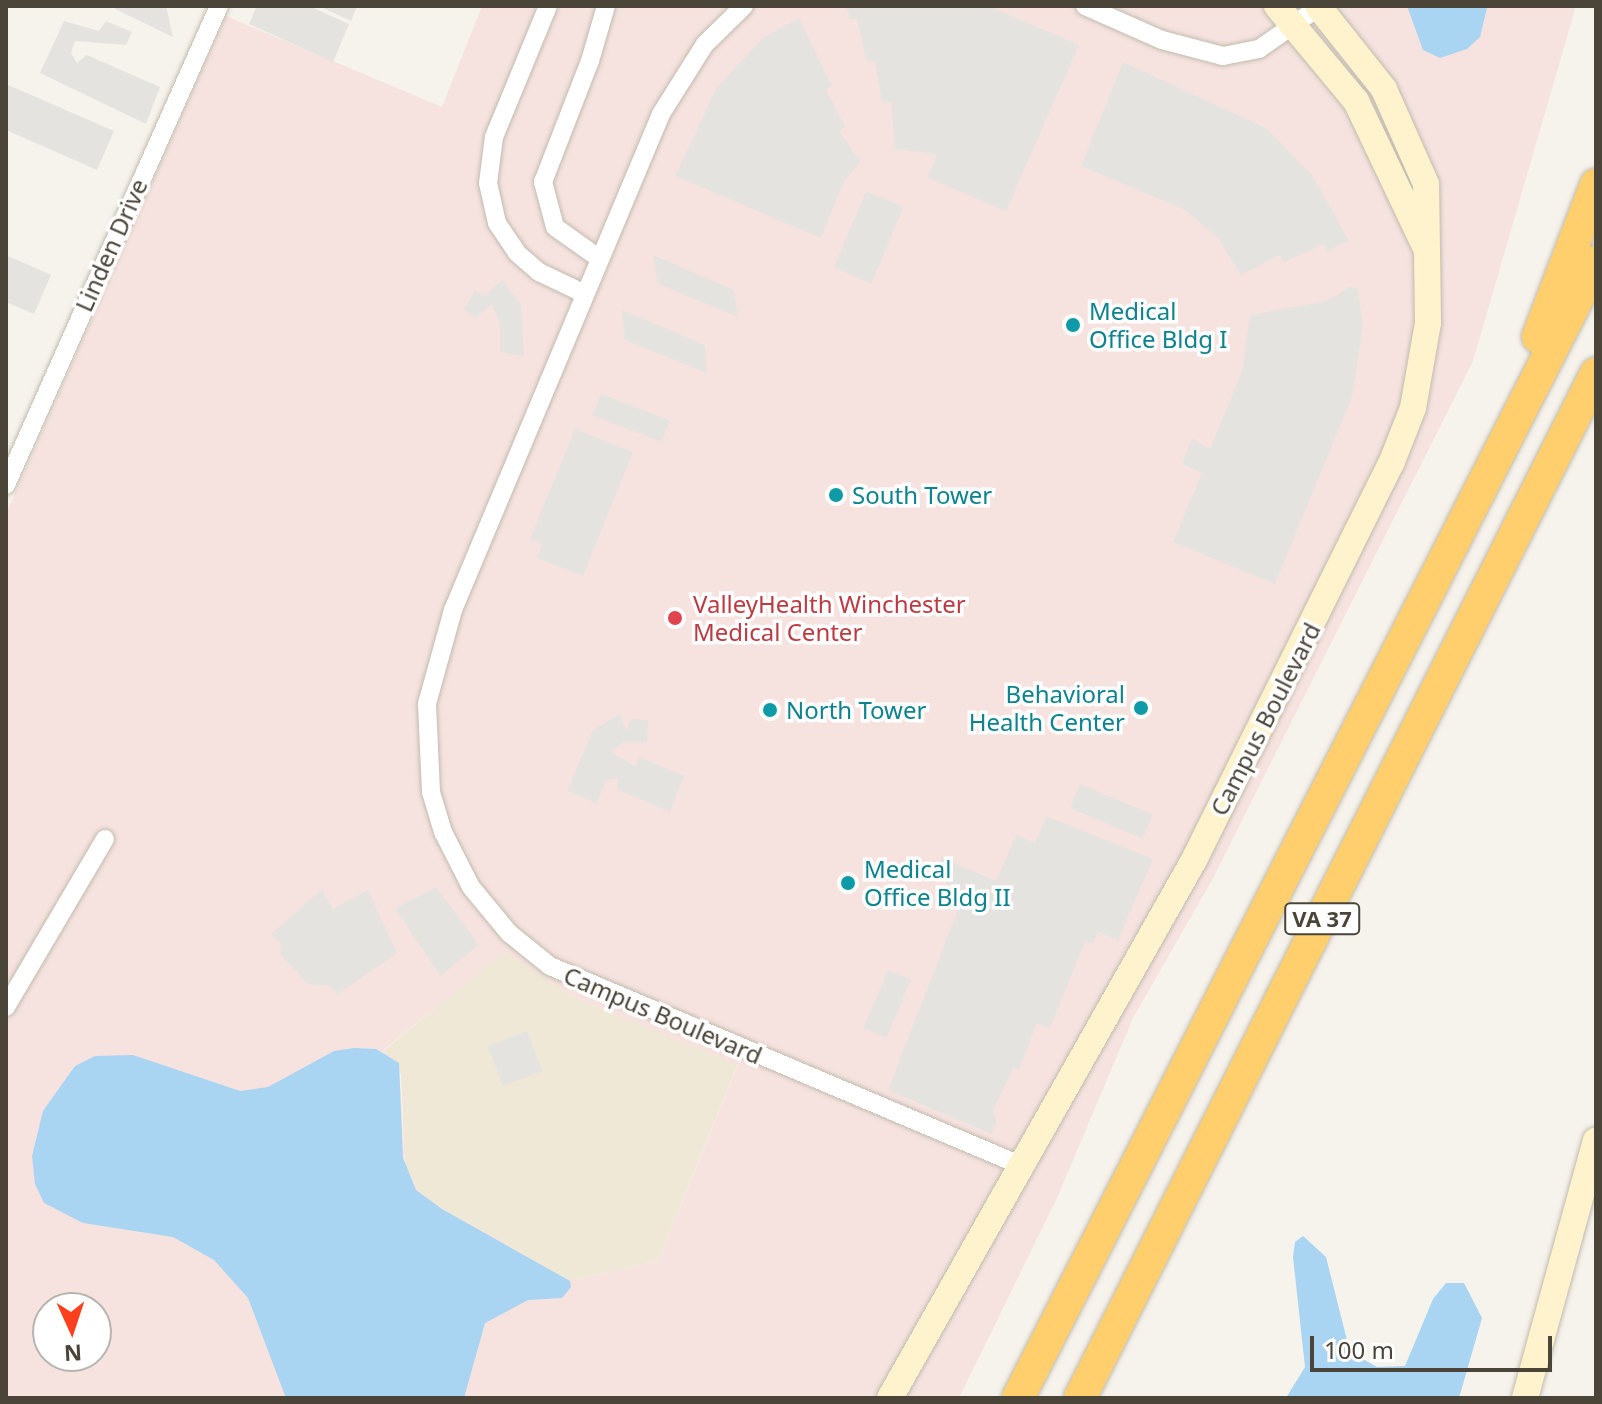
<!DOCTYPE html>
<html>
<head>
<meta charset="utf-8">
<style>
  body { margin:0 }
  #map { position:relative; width:1602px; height:1404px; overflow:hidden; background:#f6f3ec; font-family:"Noto Sans",sans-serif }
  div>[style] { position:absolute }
  .education>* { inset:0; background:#efe8d6 }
  .medical>* { inset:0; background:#f6e3e0 }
  .parking>* { inset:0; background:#e5e3e0; transform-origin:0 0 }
  .water>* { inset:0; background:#a9d4f2 }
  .roads { filter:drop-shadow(0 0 2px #c2bbae) drop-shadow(0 0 2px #c2bbae) }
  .street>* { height:18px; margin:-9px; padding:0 9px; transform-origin:9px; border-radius:9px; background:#fff }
  .secondary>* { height:26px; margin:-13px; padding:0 13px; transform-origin:13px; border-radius:13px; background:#fff3cd }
  .highway>* { height:32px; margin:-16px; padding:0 16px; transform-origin:16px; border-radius:16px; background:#ffcf6e }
  .dots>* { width:22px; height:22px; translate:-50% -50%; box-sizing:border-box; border:4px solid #fff; border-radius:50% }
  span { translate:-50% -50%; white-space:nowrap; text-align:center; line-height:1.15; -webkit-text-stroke:7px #fff; paint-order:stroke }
  .shield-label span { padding:2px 6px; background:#fff; border:2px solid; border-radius:6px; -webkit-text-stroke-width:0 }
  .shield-label { font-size:22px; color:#4b4439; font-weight:700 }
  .street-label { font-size:24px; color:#4b4439 }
  .culture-label { font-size:24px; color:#0d838f }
  .left { translate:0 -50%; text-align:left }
  .right { translate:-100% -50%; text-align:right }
  .health-label { font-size:24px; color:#be3a42 }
  .frame { position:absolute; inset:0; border:8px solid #4b4439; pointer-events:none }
  .north { position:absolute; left:32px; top:1292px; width:80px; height:80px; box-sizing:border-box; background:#fff; border:2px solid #b7b4b0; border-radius:50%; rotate:177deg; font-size:22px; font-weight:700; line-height:32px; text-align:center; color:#4b4439 }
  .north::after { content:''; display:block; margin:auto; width:28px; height:36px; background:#fc3f1d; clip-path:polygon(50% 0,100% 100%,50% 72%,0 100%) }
  .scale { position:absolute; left:1310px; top:1336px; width:242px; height:36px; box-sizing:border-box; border:4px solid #4b4439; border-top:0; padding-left:10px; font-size:24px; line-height:28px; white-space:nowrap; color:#4b4439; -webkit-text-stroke:6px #fff; paint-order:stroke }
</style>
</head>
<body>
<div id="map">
  <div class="education">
    <i style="clip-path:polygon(505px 951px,575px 998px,738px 1064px,658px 1261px,570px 1281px,426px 1199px,405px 1171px,401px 1074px,382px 1052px)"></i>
  </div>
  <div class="medical">
    <i style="clip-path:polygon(evenodd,482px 6px,1576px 6px,1473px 361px,1212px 880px,1133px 1018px,1057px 1198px,959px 1398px,6px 1398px,6px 514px,226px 16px,442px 107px,482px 6px,505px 952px,575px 998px,738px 1065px,658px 1261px,570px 1281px,426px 1199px,405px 1171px,399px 1063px,382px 1051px,505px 952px,482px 6px,48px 1308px,96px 1308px,96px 1356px,48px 1356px,48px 1308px)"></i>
  </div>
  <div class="parking">
    <i style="clip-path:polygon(116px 6px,166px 6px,173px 37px,115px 9px)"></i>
    <i style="clip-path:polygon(257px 6px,309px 6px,349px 24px,333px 62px,249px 24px)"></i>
    <i style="clip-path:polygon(319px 6px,357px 6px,351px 21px)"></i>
    <i style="clip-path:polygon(846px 6px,988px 6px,1079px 45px,1006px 211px,928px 178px,937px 154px,895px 149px,891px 102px,882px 103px,875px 61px,867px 62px,857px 19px,850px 19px)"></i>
    <i style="clip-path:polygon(799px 18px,832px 86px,826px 90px,846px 127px,839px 131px,861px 162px,844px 181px,821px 238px,675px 176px,717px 87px,763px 38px)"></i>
    <i style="clip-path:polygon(64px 21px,99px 31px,106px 21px,132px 32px,126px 45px,75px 41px,71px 53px,77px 63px,87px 55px,160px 87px,146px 124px,40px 73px)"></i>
    <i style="clip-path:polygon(1123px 62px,1266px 128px,1312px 175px,1349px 241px,1327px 251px,1324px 244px,1284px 262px,1280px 255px,1241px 275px,1218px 238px,1185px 210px,1081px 166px)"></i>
    <i style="clip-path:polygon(6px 84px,114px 131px,97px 170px,6px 130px)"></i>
    <i style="left:866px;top:191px;width:41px;height:83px;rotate:23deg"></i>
    <i style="clip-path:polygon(6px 255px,51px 275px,34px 314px,6px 302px)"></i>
    <i style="clip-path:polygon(653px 255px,734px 290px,738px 317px,658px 284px)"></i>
    <i style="clip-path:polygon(502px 280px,521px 305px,524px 356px,500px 352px,500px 324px,492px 304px,475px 318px,464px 310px,475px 290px,484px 297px)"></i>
    <i style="clip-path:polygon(1349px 287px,1358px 288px,1363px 326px,1352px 397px,1275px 584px,1173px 542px,1202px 473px,1182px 464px,1192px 438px,1210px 449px,1242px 371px,1250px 315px,1327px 301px)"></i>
    <i style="clip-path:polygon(622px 310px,705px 345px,707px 373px,625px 340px)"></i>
    <i style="left:601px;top:394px;width:74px;height:23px;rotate:21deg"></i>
    <i style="clip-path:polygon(575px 429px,633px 452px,583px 576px,537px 558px,542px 544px,530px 539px)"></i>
    <i style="clip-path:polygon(620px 714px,626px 730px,631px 719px,648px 720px,647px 743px,624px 742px,611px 752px,635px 766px,639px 757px,684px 776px,670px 812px,618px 790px,618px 778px,607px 780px,596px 803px,567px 791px,593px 730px)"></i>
    <i style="left:1080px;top:784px;width:79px;height:26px;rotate:23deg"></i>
    <i style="clip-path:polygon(1046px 816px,1153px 859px,1118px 940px,1098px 932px,1093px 944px,1085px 942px,1050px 1028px,1037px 1023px,1019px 1070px,1013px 1068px,993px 1111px,997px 1121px,991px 1134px,888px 1090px,965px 891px,932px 877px,941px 857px,996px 881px,1016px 835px,1035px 843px)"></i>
    <i style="clip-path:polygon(436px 887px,479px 945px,440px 976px,395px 908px)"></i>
    <i style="clip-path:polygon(322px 889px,333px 909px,368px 890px,397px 953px,338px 994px,328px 985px,308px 984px,281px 955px,280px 942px,271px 934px)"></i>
    <i style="left:888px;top:970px;width:25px;height:63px;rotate:23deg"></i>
    <i style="left:527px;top:1031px;width:43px;height:42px;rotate:69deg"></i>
  </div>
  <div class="water">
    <i style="clip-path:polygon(1407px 6px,1487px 6px,1487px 8px,1480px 37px,1467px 49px,1440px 58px,1423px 50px)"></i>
    <i style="clip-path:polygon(354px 1048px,376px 1049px,399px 1063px,403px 1158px,416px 1190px,442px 1209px,570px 1281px,571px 1287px,562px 1298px,528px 1300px,485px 1323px,464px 1398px,286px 1398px,248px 1298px,214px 1260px,173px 1237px,83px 1223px,44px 1203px,35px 1184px,32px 1156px,43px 1111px,75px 1066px,95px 1056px,133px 1055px,240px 1091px,268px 1087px,334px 1051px)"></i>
    <i style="clip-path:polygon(1303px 1236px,1326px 1257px,1350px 1352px,1377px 1367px,1405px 1366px,1433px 1299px,1446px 1283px,1464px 1283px,1482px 1318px,1459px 1398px,1286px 1398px,1305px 1367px,1293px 1257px,1295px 1242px)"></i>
  </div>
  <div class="roads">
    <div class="street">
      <i style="left:548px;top:6px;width:142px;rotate:112.4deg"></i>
      <i style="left:494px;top:137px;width:46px;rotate:97.4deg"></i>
      <i style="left:488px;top:183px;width:41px;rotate:77.3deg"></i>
      <i style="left:497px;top:223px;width:36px;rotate:56deg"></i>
      <i style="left:517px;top:253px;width:29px;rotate:41deg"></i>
      <i style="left:539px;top:272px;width:51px;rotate:25.6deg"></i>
      <i style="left:744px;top:6px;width:54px;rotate:135.7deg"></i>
      <i style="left:705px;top:44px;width:83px;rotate:122.2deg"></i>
      <i style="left:661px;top:114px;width:538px;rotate:112.75deg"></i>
      <i style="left:453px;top:610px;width:98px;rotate:105.5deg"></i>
      <i style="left:427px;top:704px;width:88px;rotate:87.4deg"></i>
      <i style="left:431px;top:792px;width:42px;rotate:73.3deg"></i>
      <i style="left:443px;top:832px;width:62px;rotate:63deg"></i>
      <i style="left:471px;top:887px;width:60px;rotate:50.4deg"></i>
      <i style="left:509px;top:933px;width:53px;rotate:38.8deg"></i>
      <i style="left:550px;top:966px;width:510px;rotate:22.95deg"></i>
      <i style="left:1085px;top:6px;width:84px;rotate:23.8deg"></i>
      <i style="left:1162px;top:40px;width:63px;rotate:14.7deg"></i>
      <i style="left:1223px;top:56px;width:37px;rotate:-11deg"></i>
      <i style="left:1259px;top:49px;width:73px;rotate:-35deg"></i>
      <i style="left:600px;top:259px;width:55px;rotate:-144.6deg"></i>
      <i style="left:555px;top:227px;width:47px;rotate:-104.9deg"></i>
      <i style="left:543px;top:182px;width:130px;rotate:-68.8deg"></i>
      <i style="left:590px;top:61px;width:57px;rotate:-73.8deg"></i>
      <i style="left:6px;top:485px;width:524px;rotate:-66.03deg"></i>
      <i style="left:6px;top:1007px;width:195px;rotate:-59.5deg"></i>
    </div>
    <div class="secondary">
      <i style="left:1277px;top:6px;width:124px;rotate:50.3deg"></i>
      <i style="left:1356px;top:101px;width:161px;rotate:64.6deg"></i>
      <i style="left:890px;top:1398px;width:618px;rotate:-60.53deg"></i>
      <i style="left:1194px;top:860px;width:442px;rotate:-63.6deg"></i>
      <i style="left:1391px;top:464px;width:60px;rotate:-68.6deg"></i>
      <i style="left:1413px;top:408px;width:86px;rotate:-80deg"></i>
      <i style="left:1428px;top:323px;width:139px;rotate:-90.8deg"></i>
      <i style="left:1426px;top:184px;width:104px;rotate:-113.9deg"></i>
      <i style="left:1384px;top:89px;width:106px;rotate:-128.5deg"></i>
      <i style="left:1525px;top:1398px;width:267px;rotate:-74.6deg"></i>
    </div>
    <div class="highway">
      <i style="left:1538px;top:337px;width:163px;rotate:-69.1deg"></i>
      <i style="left:1018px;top:1398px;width:1275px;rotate:-63.03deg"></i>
      <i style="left:1080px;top:1398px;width:1147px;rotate:-63.26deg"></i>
    </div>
  </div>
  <div class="dots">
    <i style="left:1073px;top:325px;background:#0f9aa8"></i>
    <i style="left:836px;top:495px;background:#0f9aa8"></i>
    <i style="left:675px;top:618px;background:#e0444e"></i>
    <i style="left:1141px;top:708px;background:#0f9aa8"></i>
    <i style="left:770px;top:710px;background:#0f9aa8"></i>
    <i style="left:848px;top:883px;background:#0f9aa8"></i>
  </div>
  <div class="shield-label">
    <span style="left:1322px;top:919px">VA 37</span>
  </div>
  <div class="street-label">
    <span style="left:111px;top:245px;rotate:-66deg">Linden Drive</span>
    <span style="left:1265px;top:719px;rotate:-63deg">Campus Boulevard</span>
    <span style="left:663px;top:1015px;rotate:23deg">Campus Boulevard</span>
  </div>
  <div class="culture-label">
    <span class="left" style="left:1089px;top:325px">Medical<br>Office Bldg I</span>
    <span class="left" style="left:852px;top:495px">South Tower</span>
    <span class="right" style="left:1125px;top:708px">Behavioral<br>Health Center</span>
    <span class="left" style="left:786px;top:710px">North Tower</span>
    <span class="left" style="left:864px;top:883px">Medical<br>Office Bldg II</span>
  </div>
  <div class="health-label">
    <span class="left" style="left:693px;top:618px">ValleyHealth Winchester<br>Medical Center</span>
  </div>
  <div class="frame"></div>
  <div class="north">N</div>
  <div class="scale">100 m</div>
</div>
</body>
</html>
